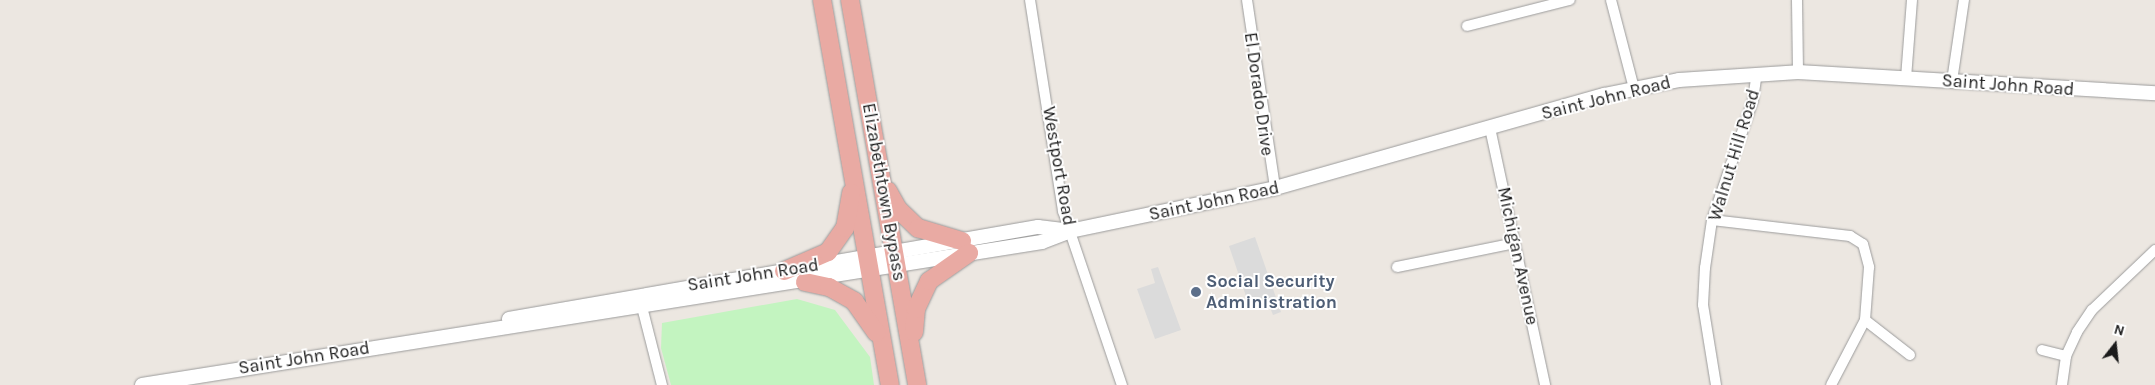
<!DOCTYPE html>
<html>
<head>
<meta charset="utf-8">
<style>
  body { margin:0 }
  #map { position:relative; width:2155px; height:385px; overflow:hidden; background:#ece7e1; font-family:Karla,sans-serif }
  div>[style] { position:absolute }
  .park>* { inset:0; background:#c3f4c0 }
  .parking>* { inset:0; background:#dbdbdb }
  .roads { filter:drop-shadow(0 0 1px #9c9c9c) drop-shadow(0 0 1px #9c9c9c) }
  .minor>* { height:10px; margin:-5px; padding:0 5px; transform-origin:5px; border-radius:5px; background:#fff }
  .tertiary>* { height:14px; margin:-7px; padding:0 7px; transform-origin:7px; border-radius:7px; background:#fff }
  .trunk>* { height:18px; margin:-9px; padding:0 9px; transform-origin:9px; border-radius:9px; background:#e9aaa3 }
  .dots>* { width:14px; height:14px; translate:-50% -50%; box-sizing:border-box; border:2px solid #fff; border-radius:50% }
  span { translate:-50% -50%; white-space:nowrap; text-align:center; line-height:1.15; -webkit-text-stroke:4px #fff; paint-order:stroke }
  .street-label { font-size:18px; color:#1b1b1b }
  .service-label { font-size:18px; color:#4e5e75; font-weight:700 }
  .left { translate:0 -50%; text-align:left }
  .north { position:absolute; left:2090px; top:320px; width:50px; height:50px; -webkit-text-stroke:4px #fff; paint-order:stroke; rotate:16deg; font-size:14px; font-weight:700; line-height:20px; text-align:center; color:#1b1b1b }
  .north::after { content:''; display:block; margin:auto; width:18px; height:22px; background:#1b1b1b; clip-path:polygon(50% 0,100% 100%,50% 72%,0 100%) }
</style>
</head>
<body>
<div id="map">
  <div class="park">
    <i style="clip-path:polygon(797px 299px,835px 310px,870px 357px,874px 385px,671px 385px,661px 348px,662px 323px)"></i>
  </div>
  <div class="parking">
    <i style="clip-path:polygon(1255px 237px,1281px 312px,1273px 315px,1268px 302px,1250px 308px,1229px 246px)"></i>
    <i style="clip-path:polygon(1158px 267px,1181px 330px,1155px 339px,1137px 289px,1155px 283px,1151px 269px)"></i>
  </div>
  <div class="roads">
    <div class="minor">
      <i style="left:1030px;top:0;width:214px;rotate:81.1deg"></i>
      <i style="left:1063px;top:211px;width:184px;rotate:71.3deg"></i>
      <i style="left:1247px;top:0;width:190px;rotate:81.5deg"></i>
      <i style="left:1611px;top:0;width:91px;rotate:75.4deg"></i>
      <i style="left:1797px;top:0;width:72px;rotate:89.2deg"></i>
      <i style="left:1467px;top:26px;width:106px;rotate:-14.2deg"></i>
      <i style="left:1906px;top:78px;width:78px;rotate:-85.6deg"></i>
      <i style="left:1952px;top:81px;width:82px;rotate:-81.6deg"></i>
      <i style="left:1490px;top:128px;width:263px;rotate:77.9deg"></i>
      <i style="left:1712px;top:220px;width:139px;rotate:6.6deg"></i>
      <i style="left:1850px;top:236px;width:15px;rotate:32deg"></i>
      <i style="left:1863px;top:244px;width:24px;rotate:75deg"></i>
      <i style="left:1869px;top:267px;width:53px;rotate:94.3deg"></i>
      <i style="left:1865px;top:320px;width:73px;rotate:117.6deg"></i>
      <i style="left:1397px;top:267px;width:120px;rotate:-11.5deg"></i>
      <i style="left:640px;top:299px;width:89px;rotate:75.7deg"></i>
      <i style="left:1865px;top:320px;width:57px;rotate:37.9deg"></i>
      <i style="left:2042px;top:350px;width:25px;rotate:14deg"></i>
      <i style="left:1716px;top:385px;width:81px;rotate:-99.2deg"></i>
      <i style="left:1703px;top:305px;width:37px;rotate:-87deg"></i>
      <i style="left:1705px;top:268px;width:49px;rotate:-81.7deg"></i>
      <i style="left:1712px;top:220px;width:127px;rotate:-71.1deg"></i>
      <i style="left:1753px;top:100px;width:27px;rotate:-82deg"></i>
      <i style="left:2062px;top:385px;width:29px;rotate:-82deg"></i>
      <i style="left:2066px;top:356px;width:26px;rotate:-65deg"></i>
      <i style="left:2077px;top:332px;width:27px;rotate:-56deg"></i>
      <i style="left:2092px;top:310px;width:87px;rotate:-43.6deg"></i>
    </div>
    <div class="tertiary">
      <i style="left:509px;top:319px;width:537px;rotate:-9.87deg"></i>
      <i style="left:1038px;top:227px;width:31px;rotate:7deg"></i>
      <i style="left:142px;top:385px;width:911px;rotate:-9.03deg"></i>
      <i style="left:1042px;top:242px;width:30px;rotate:-21deg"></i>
      <i style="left:1070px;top:231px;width:209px;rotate:-11.8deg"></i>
      <i style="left:1275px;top:188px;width:342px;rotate:-15.8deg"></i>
      <i style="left:1604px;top:95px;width:76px;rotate:-11.3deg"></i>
      <i style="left:1679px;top:80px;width:119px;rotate:-3.8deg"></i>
      <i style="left:1798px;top:72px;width:358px;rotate:3.4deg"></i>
    </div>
    <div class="trunk">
      <i style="left:822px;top:0;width:391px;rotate:80deg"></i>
      <i style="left:850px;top:0;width:391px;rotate:80.1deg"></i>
      <i style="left:888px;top:191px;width:21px;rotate:61deg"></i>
      <i style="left:898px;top:209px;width:28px;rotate:44deg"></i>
      <i style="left:918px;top:228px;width:46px;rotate:16.5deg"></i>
      <i style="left:784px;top:271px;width:48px;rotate:-23.4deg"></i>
      <i style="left:828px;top:252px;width:29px;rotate:-55deg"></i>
      <i style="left:845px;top:228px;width:36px;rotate:-80deg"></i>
      <i style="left:805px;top:282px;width:25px;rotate:12deg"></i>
      <i style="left:829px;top:287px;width:29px;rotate:29deg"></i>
      <i style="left:854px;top:301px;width:39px;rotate:55deg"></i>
      <i style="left:914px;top:332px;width:23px;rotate:-85deg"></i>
      <i style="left:916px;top:309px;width:31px;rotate:-65deg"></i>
      <i style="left:929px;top:281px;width:49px;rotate:-35deg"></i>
    </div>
  </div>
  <div class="dots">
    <i style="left:1196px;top:292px;background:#5c6f8a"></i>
  </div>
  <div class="street-label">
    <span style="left:2008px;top:85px;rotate:4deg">Saint John Road</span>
    <span style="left:1259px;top:94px;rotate:82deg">El Dorado Drive</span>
    <span style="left:1606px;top:98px;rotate:-14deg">Saint John Road</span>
    <span style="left:1734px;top:155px;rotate:-73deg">Walnut Hill Road</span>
    <span style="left:1059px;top:166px;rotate:80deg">Westport Road</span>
    <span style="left:884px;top:192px;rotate:80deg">Elizabethtown Bypass</span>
    <span style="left:1214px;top:201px;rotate:-12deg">Saint John Road</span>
    <span style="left:1518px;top:256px;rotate:78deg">Michigan Avenue</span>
    <span style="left:753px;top:275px;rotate:-9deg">Saint John Road</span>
    <span style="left:304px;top:358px;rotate:-9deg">Saint John Road</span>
  </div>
  <div class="service-label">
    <span class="left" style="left:1206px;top:292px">Social Security<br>Administration</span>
  </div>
  <div class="north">N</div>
</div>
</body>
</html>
